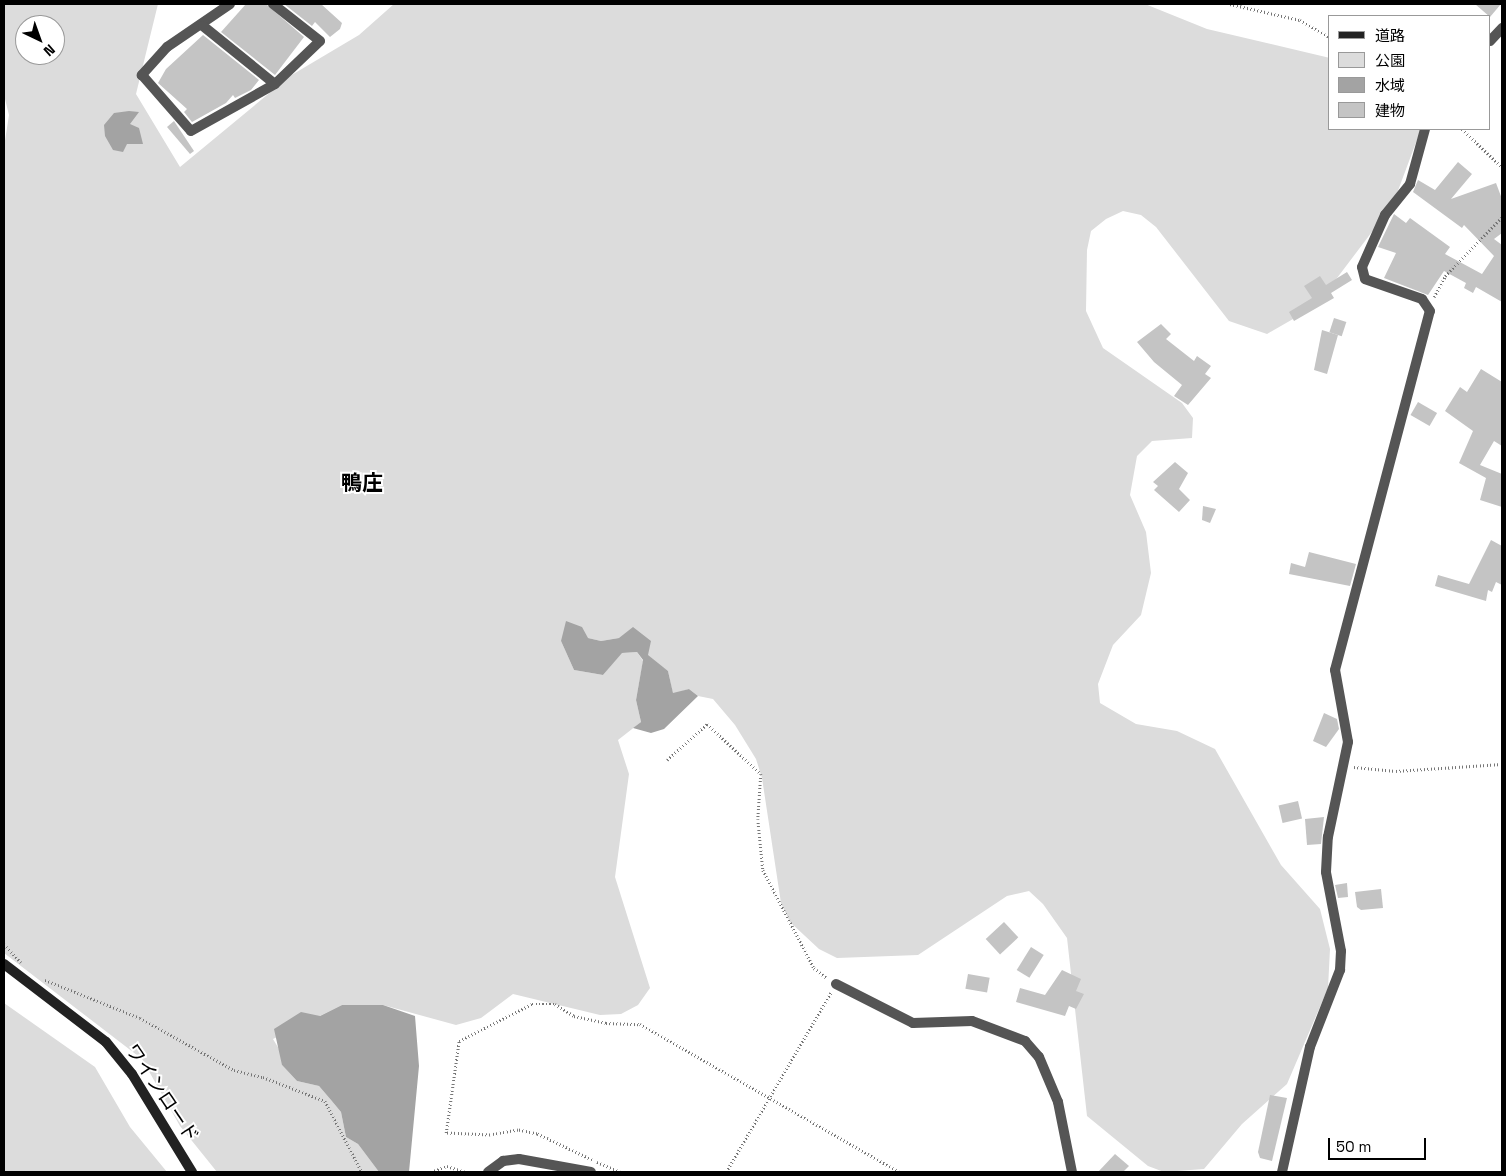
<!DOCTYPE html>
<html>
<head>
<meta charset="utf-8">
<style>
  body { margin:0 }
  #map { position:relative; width:1506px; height:1176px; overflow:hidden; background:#fff; font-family:"Space Grotesk","Noto Sans JP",sans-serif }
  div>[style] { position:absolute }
  .green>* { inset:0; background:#dcdcdc }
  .water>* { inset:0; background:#a3a3a3 }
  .building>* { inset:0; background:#c4c4c4; transform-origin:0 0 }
  .path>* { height:2.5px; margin-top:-1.25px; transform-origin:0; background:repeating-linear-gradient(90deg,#777 0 1px,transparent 0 3.5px) }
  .street>* { height:10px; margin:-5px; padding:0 5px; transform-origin:5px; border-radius:5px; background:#555 }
  .secondary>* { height:10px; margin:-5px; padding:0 5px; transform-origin:5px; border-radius:5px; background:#222 }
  span { translate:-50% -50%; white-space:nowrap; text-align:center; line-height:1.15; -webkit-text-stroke:4px #fff; paint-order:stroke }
  .street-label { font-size:19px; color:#000 }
  .quarter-label { font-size:21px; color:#000; font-weight:700 }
  .frame { position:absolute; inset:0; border:5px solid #000; pointer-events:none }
  .legend { position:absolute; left:1328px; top:15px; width:162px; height:115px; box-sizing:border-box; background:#fff; border:1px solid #999; margin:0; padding:6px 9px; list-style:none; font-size:15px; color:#000 }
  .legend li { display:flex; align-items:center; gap:10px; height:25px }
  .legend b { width:25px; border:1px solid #999 }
  .north { position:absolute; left:15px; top:15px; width:50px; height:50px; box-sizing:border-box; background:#fff; border:1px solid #999; border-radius:50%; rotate:138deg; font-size:14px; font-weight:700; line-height:20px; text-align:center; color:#000 }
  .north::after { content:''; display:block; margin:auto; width:18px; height:22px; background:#000; clip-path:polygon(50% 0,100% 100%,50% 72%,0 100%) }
  .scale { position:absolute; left:1328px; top:1138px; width:98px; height:22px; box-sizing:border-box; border:2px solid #000; border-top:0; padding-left:6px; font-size:15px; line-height:18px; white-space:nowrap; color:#000; -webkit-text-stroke:4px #fff; paint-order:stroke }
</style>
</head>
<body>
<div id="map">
  <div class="green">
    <i style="clip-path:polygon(evenodd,4px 4px,158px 4px,136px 94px,180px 167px,290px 76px,359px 35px,394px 4px,1145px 4px,1207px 29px,1330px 58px,1330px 129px,1421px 129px,1393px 204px,1331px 286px,1300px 315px,1267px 334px,1229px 321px,1156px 227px,1141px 215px,1123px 211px,1106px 219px,1091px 231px,1087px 250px,1086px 311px,1103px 348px,1182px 403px,1193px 418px,1192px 438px,1152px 441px,1137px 456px,1130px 495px,1146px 532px,1151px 573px,1141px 615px,1113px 645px,1098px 684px,1100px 703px,1136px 724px,1177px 731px,1215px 749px,1281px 865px,1320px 909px,1330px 949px,1328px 988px,1287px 1084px,1242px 1124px,1204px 1169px,1164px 1172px,1148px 1166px,1087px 1116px,1067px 938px,1043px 904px,1029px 891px,1007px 896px,918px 955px,837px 958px,819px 949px,790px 922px,781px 903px,762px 778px,756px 759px,735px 725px,713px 699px,698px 696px,689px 689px,673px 694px,668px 671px,619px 638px,601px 641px,588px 638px,561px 641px,574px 670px,603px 675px,621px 653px,637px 652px,643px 661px,636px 700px,641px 722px,618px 740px,629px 774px,615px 877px,650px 988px,638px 1005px,621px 1014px,600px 1015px,513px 994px,481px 1018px,456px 1025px,383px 1005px,342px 1005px,273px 1039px,282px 1054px,282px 1065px,297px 1081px,319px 1086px,331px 1100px,341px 1112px,346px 1137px,358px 1144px,379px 1172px,217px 1172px,180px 1126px,142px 1059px,4px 953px,4px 147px,9px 115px,4px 95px,4px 4px,25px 25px,55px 25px,55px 55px,25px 55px,25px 25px)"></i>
    <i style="clip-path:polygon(4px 1003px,95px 1067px,130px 1127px,167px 1172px,4px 1172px)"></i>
  </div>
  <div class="water">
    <i style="clip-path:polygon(129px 111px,139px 112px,130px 124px,139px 128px,143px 144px,127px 144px,123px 152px,113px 150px,105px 136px,104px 125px,114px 113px)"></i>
    <i style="clip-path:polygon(566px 621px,582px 627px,588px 638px,601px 641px,619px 638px,633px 627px,651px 641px,648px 655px,668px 671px,673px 693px,689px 689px,698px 696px,664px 729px,651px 733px,633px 728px,641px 722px,636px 700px,643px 660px,637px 652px,622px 653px,603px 675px,574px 670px,561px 641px)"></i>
    <i style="clip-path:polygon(342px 1005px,383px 1005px,415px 1016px,419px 1066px,409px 1172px,379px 1172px,358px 1144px,346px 1137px,341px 1112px,331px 1100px,319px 1086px,297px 1081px,282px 1065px,274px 1029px,301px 1012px,320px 1016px)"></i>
  </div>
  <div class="building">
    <i style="clip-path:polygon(246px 4px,266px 4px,304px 37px,275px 75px,221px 32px)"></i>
    <i style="clip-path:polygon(284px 4px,321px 4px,342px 23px,340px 29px,330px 37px,315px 22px,312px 26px)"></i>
    <i style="clip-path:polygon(1475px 4px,1501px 4px,1490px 17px)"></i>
    <i style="clip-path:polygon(203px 35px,259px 80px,251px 90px,235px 98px,233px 95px,226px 103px,192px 122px,184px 112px,187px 109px,158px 83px,166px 69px)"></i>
    <i style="clip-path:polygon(174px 121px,194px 151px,190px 154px,167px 127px)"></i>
    <i style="clip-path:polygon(1458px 162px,1472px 174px,1451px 199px,1496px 183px,1502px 199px,1502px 233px,1494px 239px,1502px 245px,1502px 302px,1476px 287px,1473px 293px,1464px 288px,1466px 283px,1444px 271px,1428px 295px,1384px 278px,1396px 253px,1378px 247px,1394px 214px,1406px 223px,1410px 218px,1450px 247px,1445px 254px,1482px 274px,1494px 256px,1464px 225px,1462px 228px,1413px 192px,1418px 180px,1435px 190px)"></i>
    <i style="clip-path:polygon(1347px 272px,1352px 280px,1331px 293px,1334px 298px,1294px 321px,1289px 312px,1312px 298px,1304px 286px,1320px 276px,1326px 285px)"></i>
    <i style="left:1334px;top:318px;width:13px;height:15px;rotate:18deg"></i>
    <i style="clip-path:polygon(1161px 324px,1171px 334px,1166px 339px,1194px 361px,1197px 356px,1211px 366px,1205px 374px,1211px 378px,1188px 405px,1174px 396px,1182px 385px,1154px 362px,1137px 342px)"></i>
    <i style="clip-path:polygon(1322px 330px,1338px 335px,1327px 374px,1314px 370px)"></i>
    <i style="clip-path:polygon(1481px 369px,1502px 382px,1502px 446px,1494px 441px,1480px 465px,1502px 474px,1502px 507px,1480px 500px,1486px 478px,1459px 463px,1473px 431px,1445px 411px,1460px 387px,1467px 392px)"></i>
    <i style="left:1418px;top:402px;width:22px;height:15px;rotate:30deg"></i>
    <i style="clip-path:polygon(1175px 462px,1188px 473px,1179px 489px,1190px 500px,1179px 512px,1154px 490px,1158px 486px,1153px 482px)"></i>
    <i style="clip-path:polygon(1203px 506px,1216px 509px,1210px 523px,1202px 520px)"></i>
    <i style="clip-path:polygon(1491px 540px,1502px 546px,1502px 585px,1496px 582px,1492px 592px,1488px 590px,1486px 601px,1435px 586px,1438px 575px,1469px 584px)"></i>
    <i style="clip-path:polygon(1309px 552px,1356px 564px,1350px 586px,1289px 574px,1291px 563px,1305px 567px)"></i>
    <i style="clip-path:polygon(1324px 713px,1337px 719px,1339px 729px,1326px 747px,1313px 741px)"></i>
    <i style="left:1298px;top:801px;width:18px;height:20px;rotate:77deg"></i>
    <i style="clip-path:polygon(1324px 817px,1321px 844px,1307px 845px,1305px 819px)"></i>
    <i style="clip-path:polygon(1347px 883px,1348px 897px,1338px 898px,1335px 885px)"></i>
    <i style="clip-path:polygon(1381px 889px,1383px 908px,1361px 910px,1357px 907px,1355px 892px)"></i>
    <i style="left:1004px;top:922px;width:21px;height:25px;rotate:47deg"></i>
    <i style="left:1031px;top:947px;width:15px;height:27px;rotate:32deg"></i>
    <i style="clip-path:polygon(1062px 970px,1081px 979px,1076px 991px,1084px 994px,1076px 1009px,1069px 1006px,1065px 1016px,1016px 1002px,1020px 988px,1045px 995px)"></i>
    <i style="left:968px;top:974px;width:22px;height:15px;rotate:10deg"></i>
    <i style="clip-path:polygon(1270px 1095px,1287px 1098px,1272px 1161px,1260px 1158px,1258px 1152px)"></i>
    <i style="clip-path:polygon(1115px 1154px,1129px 1166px,1123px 1172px,1098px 1172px)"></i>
  </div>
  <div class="path">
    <i style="left:1230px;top:4px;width:72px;rotate:12.9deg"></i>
    <i style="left:1300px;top:20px;width:34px;rotate:30deg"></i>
    <i style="left:1462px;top:129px;width:55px;rotate:43.5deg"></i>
    <i style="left:1434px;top:297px;width:24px;rotate:-62deg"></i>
    <i style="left:1445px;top:276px;width:82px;rotate:-46deg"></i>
    <i style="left:667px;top:760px;width:54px;rotate:-42deg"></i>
    <i style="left:707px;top:724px;width:74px;rotate:42.8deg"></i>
    <i style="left:761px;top:774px;width:45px;rotate:93.8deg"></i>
    <i style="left:758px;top:819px;width:51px;rotate:84.4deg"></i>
    <i style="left:763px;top:870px;width:110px;rotate:62.5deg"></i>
    <i style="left:814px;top:968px;width:16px;rotate:38deg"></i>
    <i style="left:1354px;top:767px;width:42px;rotate:5.4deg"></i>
    <i style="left:1396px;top:771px;width:106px;rotate:-3.8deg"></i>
    <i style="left:4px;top:944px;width:25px;rotate:47deg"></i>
    <i style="left:45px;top:980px;width:102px;rotate:21.8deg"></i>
    <i style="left:140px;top:1018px;width:107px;rotate:29deg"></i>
    <i style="left:234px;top:1070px;width:30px;rotate:14deg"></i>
    <i style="left:263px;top:1077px;width:66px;rotate:21.2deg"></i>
    <i style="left:325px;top:1101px;width:80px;rotate:62.5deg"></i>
    <i style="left:592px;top:1160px;width:61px;rotate:-154.7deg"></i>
    <i style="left:537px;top:1134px;width:19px;rotate:-168deg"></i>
    <i style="left:518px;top:1130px;width:28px;rotate:170deg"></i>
    <i style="left:490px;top:1135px;width:44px;rotate:-177.4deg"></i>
    <i style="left:446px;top:1133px;width:93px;rotate:-82deg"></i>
    <i style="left:459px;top:1041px;width:82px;rotate:-26.9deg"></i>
    <i style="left:532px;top:1004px;width:23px"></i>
    <i style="left:555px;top:1004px;width:22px;rotate:32deg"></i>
    <i style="left:574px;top:1016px;width:33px;rotate:12deg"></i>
    <i style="left:606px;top:1023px;width:34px;rotate:2deg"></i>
    <i style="left:640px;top:1024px;width:298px;rotate:29.7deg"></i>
    <i style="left:597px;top:1162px;width:26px;rotate:23deg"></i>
    <i style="left:431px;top:1172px;width:17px;rotate:-21deg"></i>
    <i style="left:447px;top:1166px;width:20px;rotate:18deg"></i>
    <i style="left:726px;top:1172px;width:208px;rotate:-59.7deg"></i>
  </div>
  <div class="street">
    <i style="left:230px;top:4px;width:76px;rotate:145.7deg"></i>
    <i style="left:167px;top:47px;width:38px;rotate:132deg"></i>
    <i style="left:142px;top:75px;width:74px;rotate:48.8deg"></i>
    <i style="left:191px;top:131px;width:96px;rotate:-29.2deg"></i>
    <i style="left:275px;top:84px;width:62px;rotate:-43.7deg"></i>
    <i style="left:320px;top:41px;width:60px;rotate:-141.8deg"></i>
    <i style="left:203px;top:26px;width:92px;rotate:38.9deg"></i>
    <i style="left:1490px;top:41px;width:18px;rotate:-47deg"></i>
    <i style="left:836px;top:984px;width:86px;rotate:26.9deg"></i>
    <i style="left:913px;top:1023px;width:59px;rotate:-1.9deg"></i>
    <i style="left:972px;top:1021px;width:57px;rotate:20.7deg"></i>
    <i style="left:1025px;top:1041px;width:21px;rotate:49deg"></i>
    <i style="left:1039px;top:1057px;width:49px;rotate:67.1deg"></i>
    <i style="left:1058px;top:1102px;width:71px;rotate:78.7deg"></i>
    <i style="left:488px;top:1172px;width:19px;rotate:-36deg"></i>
    <i style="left:503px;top:1161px;width:16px;rotate:-7deg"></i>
    <i style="left:519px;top:1159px;width:73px;rotate:10.2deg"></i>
    <i style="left:1282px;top:1172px;width:128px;rotate:-77.4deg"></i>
    <i style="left:1310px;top:1047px;width:83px;rotate:-68.7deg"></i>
    <i style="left:1340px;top:970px;width:19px;rotate:-87deg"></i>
    <i style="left:1341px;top:951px;width:80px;rotate:-100.8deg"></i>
    <i style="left:1326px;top:872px;width:35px;rotate:-87deg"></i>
    <i style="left:1328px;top:837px;width:97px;rotate:-78.1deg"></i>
    <i style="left:1348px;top:742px;width:73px;rotate:-100.2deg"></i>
    <i style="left:1335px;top:670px;width:371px;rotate:-75.2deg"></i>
    <i style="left:1430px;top:311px;width:14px;rotate:-124deg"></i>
    <i style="left:1422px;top:299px;width:60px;rotate:-160.7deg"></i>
    <i style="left:1365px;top:279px;width:12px;rotate:-104deg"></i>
    <i style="left:1362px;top:267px;width:57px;rotate:-66.1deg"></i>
    <i style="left:1385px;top:215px;width:40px;rotate:-51deg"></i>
    <i style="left:1410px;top:184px;width:57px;rotate:-74.7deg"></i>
  </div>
  <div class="secondary">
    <i style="left:4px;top:964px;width:128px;rotate:37.4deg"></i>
    <i style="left:106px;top:1042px;width:41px;rotate:50.9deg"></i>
    <i style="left:132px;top:1074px;width:115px;rotate:58.5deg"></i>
  </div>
  <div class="street-label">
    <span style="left:162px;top:1093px;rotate:56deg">ワインロード</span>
  </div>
  <div class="quarter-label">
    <span style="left:362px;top:483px">鴨庄</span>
  </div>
  <div class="frame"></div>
  <ul class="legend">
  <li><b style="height:6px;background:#222"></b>道路</li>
  <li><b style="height:14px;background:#dcdcdc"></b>公園</li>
  <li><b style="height:14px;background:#a3a3a3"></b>水域</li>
  <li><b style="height:14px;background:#c4c4c4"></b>建物</li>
  </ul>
  <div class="north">N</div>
  <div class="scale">50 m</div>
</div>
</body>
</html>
